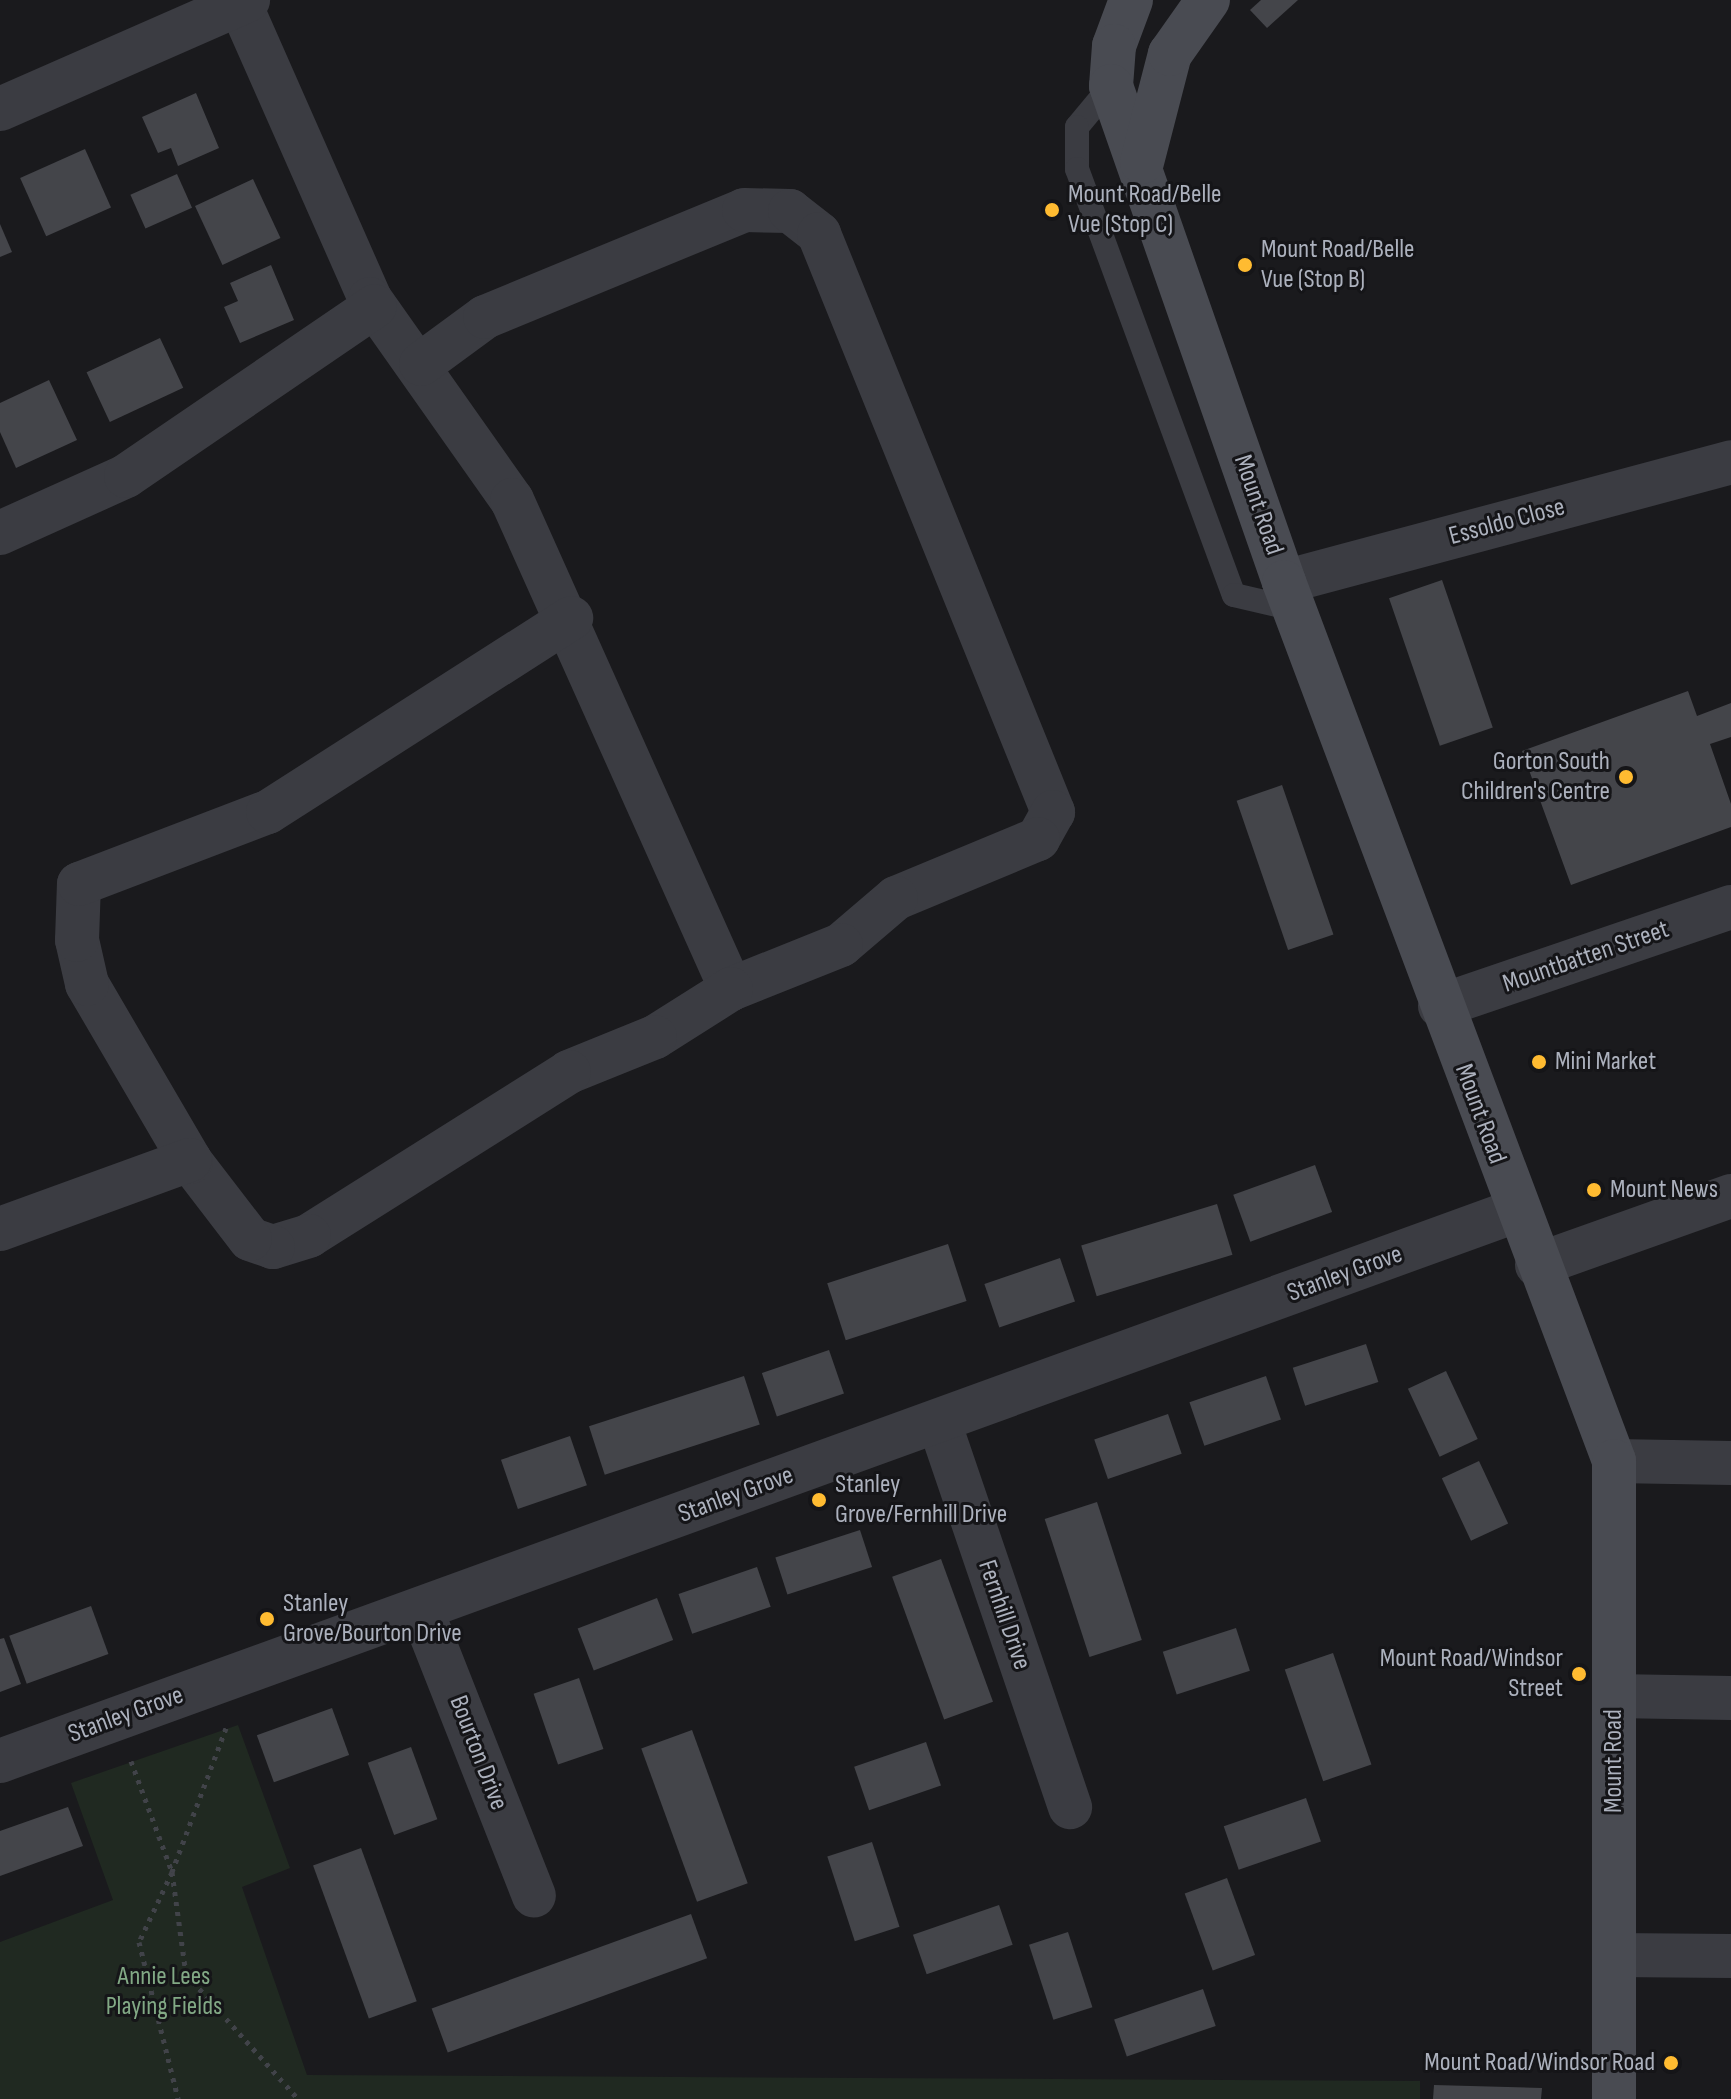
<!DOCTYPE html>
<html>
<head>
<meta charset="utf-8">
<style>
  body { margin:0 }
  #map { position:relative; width:1731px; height:2099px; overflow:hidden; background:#1a1a1d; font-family:"Sofia Sans Condensed",sans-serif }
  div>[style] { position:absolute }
  .green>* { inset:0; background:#202921 }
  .building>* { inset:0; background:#44454a; transform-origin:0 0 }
  .path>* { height:5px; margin-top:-2.5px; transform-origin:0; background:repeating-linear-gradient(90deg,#414349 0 4px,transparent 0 10px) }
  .service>* { height:24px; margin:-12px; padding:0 12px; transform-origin:12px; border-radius:12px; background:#3b3c42 }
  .minor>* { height:44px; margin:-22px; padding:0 22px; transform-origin:22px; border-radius:22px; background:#3b3c42 }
  .tertiary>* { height:44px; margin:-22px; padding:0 22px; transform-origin:22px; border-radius:22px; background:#3b3c42 }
  .secondary>* { height:44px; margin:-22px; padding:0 22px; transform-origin:22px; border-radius:22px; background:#494b52 }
  .dots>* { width:22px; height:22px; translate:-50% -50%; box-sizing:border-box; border:4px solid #151518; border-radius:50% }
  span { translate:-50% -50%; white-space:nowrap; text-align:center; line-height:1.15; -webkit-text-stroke:6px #151518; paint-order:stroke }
  .poi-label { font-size:26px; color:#acb1bd }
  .left { translate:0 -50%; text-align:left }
  .right { translate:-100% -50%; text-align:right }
  .street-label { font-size:26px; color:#acb1bd }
  .park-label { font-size:26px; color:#82a985 }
</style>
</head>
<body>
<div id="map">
  <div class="green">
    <i style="clip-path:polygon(238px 1725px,290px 1868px,242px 1887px,307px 2075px,1420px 2081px,1420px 2099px,0 2099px,0 1942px,113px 1900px,71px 1783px)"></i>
  </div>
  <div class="building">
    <i style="clip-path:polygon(1261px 0,1298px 0,1267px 28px,1250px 10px)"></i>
    <i style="clip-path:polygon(196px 93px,219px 148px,178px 166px,171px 148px,158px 153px,142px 117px)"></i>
    <i style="left:85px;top:149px;width:64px;height:71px;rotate:66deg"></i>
    <i style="left:177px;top:174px;width:37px;height:51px;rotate:66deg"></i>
    <i style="left:253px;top:179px;width:65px;height:64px;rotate:65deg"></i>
    <i style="clip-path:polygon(0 224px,12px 252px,0 257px)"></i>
    <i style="clip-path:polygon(271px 265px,294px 320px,240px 343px,224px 307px,238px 301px,230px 283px)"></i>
    <i style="left:160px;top:338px;width:55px;height:81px;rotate:65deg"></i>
    <i style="clip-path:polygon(49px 380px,77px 440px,16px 468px,0 432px,0 403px)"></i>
    <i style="left:1442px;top:580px;width:156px;height:56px;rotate:71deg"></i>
    <i style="clip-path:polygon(1688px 691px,1697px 716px,1731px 703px,1731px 737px,1710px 744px,1731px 804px,1731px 827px,1571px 885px,1522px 751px)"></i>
    <i style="left:1282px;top:785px;width:158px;height:48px;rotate:71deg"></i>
    <i style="left:1315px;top:1165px;width:50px;height:87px;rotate:70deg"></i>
    <i style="left:1217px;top:1204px;width:53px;height:142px;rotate:73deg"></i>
    <i style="left:948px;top:1244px;width:60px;height:127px;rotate:72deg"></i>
    <i style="left:1060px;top:1258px;width:46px;height:80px;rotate:71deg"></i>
    <i style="left:1366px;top:1344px;width:40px;height:77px;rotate:72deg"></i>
    <i style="left:829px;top:1350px;width:46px;height:71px;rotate:71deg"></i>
    <i style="left:1446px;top:1371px;width:75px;height:42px;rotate:65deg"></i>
    <i style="left:744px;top:1376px;width:51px;height:163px;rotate:72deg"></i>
    <i style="left:1266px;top:1376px;width:46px;height:81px;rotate:71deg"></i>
    <i style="left:1168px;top:1414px;width:42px;height:78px;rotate:71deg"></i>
    <i style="left:570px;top:1436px;width:52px;height:73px;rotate:71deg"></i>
    <i style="left:1479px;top:1461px;width:69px;height:41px;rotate:65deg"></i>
    <i style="left:1097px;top:1502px;width:145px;height:55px;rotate:72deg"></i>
    <i style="left:860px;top:1530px;width:39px;height:89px;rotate:72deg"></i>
    <i style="left:941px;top:1559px;width:152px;height:52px;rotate:70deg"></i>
    <i style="left:757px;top:1567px;width:42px;height:83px;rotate:71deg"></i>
    <i style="left:657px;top:1598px;width:45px;height:85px;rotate:69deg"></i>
    <i style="left:91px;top:1606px;width:51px;height:87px;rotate:70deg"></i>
    <i style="left:1236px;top:1628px;width:45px;height:77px;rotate:72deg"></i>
    <i style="clip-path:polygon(4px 1638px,21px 1684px,0 1692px,0 1639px)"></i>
    <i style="left:1333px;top:1653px;width:118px;height:51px;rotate:71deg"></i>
    <i style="left:579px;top:1678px;width:75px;height:48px;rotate:71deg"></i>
    <i style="left:332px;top:1708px;width:50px;height:80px;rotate:70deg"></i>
    <i style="left:692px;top:1730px;width:163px;height:54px;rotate:70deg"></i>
    <i style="left:926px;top:1742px;width:46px;height:76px;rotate:71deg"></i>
    <i style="left:411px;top:1747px;width:77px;height:46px;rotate:70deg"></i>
    <i style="left:1306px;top:1798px;width:46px;height:87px;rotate:71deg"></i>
    <i style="clip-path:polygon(68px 1807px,83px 1846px,0 1876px,0 1831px)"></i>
    <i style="left:872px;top:1842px;width:89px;height:47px;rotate:72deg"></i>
    <i style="left:361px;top:1848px;width:163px;height:51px;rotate:70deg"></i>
    <i style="left:1227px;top:1878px;width:82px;height:45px;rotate:70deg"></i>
    <i style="left:999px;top:1905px;width:42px;height:91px;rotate:71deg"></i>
    <i style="left:691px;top:1914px;width:47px;height:276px;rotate:70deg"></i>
    <i style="left:1068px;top:1932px;width:79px;height:41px;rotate:72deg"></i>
    <i style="left:1203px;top:1989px;width:39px;height:94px;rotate:71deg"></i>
    <i style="clip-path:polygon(1434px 2085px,1542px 2088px,1541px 2099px,1433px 2099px)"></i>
  </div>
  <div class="path">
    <i style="left:226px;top:1728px;width:154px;rotate:110.6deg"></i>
    <i style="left:172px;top:1872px;width:103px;rotate:82.2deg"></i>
    <i style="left:186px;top:1974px;width:168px;rotate:48.1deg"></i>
    <i style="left:131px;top:1761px;width:118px;rotate:69.7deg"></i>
    <i style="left:172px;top:1872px;width:77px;rotate:115.2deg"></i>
    <i style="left:139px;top:1942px;width:162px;rotate:76deg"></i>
  </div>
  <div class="service">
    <i style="left:1111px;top:86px;width:53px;rotate:129.7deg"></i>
    <i style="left:1077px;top:127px;width:42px;rotate:90deg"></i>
    <i style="left:1077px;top:169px;width:454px;rotate:69.8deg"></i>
    <i style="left:1234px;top:595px;width:62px;rotate:13.1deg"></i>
  </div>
  <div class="minor">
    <i style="left:240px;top:4px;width:322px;rotate:66.2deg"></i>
    <i style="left:370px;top:299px;width:246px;rotate:54.8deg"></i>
    <i style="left:512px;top:500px;width:536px;rotate:65.87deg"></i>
    <i style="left:421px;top:364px;width:79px;rotate:-36.3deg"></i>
    <i style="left:485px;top:317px;width:280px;rotate:-22.4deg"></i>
    <i style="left:744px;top:210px;width:46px;rotate:1.2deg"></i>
    <i style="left:790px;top:211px;width:37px;rotate:38deg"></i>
    <i style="left:819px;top:234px;width:624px;rotate:67.96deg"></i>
    <i style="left:1053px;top:812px;width:31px;rotate:119deg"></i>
    <i style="left:1038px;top:839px;width:154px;rotate:157.4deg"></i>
    <i style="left:896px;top:898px;width:72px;rotate:139.5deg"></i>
    <i style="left:841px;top:945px;width:118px;rotate:158.2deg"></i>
    <i style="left:731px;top:989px;width:90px;rotate:147.7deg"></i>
    <i style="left:655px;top:1037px;width:93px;rotate:157.9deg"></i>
    <i style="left:569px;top:1072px;width:307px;rotate:147.8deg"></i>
    <i style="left:309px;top:1236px;width:38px;rotate:163deg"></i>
    <i style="left:273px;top:1247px;width:24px;rotate:-161deg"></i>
    <i style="left:250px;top:1239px;width:97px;rotate:-127.5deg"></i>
    <i style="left:191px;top:1162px;width:206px;rotate:-120.3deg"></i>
    <i style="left:87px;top:984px;width:45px;rotate:-102.8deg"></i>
    <i style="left:77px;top:940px;width:56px;rotate:-88deg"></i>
    <i style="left:79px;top:884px;width:202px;rotate:-20.9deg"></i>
    <i style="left:268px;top:812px;width:360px;rotate:-32.6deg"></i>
    <i style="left:0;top:533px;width:138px;rotate:-24.3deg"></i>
    <i style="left:126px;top:476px;width:301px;rotate:-34.3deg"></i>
    <i style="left:1284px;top:582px;width:463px;rotate:-15deg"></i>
    <i style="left:1440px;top:1006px;width:307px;rotate:-18.8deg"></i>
    <i style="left:0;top:1229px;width:202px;rotate:-20deg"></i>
    <i style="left:1537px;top:1265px;width:206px;rotate:-19.6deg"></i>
    <i style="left:939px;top:1422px;width:407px;rotate:71.2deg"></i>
    <i style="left:1614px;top:1461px;width:117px;rotate:1deg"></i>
    <i style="left:421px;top:1609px;width:308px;rotate:68.5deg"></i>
    <i style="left:1614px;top:1696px;width:117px;rotate:1deg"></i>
    <i style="left:1614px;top:1955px;width:117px;rotate:0.5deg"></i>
  </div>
  <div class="tertiary">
    <i style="left:0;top:109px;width:271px;rotate:-23.7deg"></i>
    <i style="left:0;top:1761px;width:1612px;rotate:-19.95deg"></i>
  </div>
  <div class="secondary">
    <i style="left:1131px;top:0;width:49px;rotate:110.3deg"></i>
    <i style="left:1114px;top:46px;width:40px;rotate:94.3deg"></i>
    <i style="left:1111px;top:86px;width:525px;rotate:70.77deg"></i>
    <i style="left:1284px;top:582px;width:939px;rotate:69.42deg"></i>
    <i style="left:1614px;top:1461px;width:638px;rotate:90deg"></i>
    <i style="left:1142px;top:162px;width:112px;rotate:-75.5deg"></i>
    <i style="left:1170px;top:54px;width:66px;rotate:-54.9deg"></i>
  </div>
  <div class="dots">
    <i style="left:1052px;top:210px;background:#ffbb31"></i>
    <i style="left:1245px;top:265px;background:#ffbb31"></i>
    <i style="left:1626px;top:777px;background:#ffbb31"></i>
    <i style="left:1539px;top:1062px;background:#ffbb31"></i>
    <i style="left:1594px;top:1190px;background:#ffbb31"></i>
    <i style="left:819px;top:1500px;background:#ffbb31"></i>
    <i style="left:267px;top:1619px;background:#ffbb31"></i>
    <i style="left:1579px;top:1674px;background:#ffbb31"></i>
    <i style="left:1671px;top:2063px;background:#ffbb31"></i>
  </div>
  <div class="poi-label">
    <span class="left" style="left:1068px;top:210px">Mount Road/Belle<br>Vue (Stop C)</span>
    <span class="left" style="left:1261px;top:265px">Mount Road/Belle<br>Vue (Stop B)</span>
    <span class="right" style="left:1610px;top:777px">Gorton South<br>Children's Centre</span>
    <span class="left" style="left:1555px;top:1062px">Mini Market</span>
    <span class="left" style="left:1610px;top:1190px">Mount News</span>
    <span class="left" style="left:835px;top:1500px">Stanley<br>Grove/Fernhill Drive</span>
    <span class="left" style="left:283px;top:1619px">Stanley<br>Grove/Bourton Drive</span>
    <span class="right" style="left:1563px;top:1674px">Mount Road/Windsor<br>Street</span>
    <span class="right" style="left:1655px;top:2063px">Mount Road/Windsor Road</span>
  </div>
  <div class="street-label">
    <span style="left:1258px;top:505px;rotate:71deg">Mount Road</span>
    <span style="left:1507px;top:522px;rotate:-15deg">Essoldo Close</span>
    <span style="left:1586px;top:957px;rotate:-19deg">Mountbatten Street</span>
    <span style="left:1480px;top:1114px;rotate:70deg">Mount Road</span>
    <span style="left:1345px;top:1274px;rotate:-20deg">Stanley Grove</span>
    <span style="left:736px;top:1495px;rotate:-20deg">Stanley Grove</span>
    <span style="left:1004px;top:1615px;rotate:71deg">Fernhill Drive</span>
    <span style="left:126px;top:1715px;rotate:-20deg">Stanley Grove</span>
    <span style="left:478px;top:1753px;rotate:69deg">Bourton Drive</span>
    <span style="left:1614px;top:1761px;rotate:-90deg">Mount Road</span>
  </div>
  <div class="park-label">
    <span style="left:164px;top:1992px">Annie Lees<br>Playing Fields</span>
  </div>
</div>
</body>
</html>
